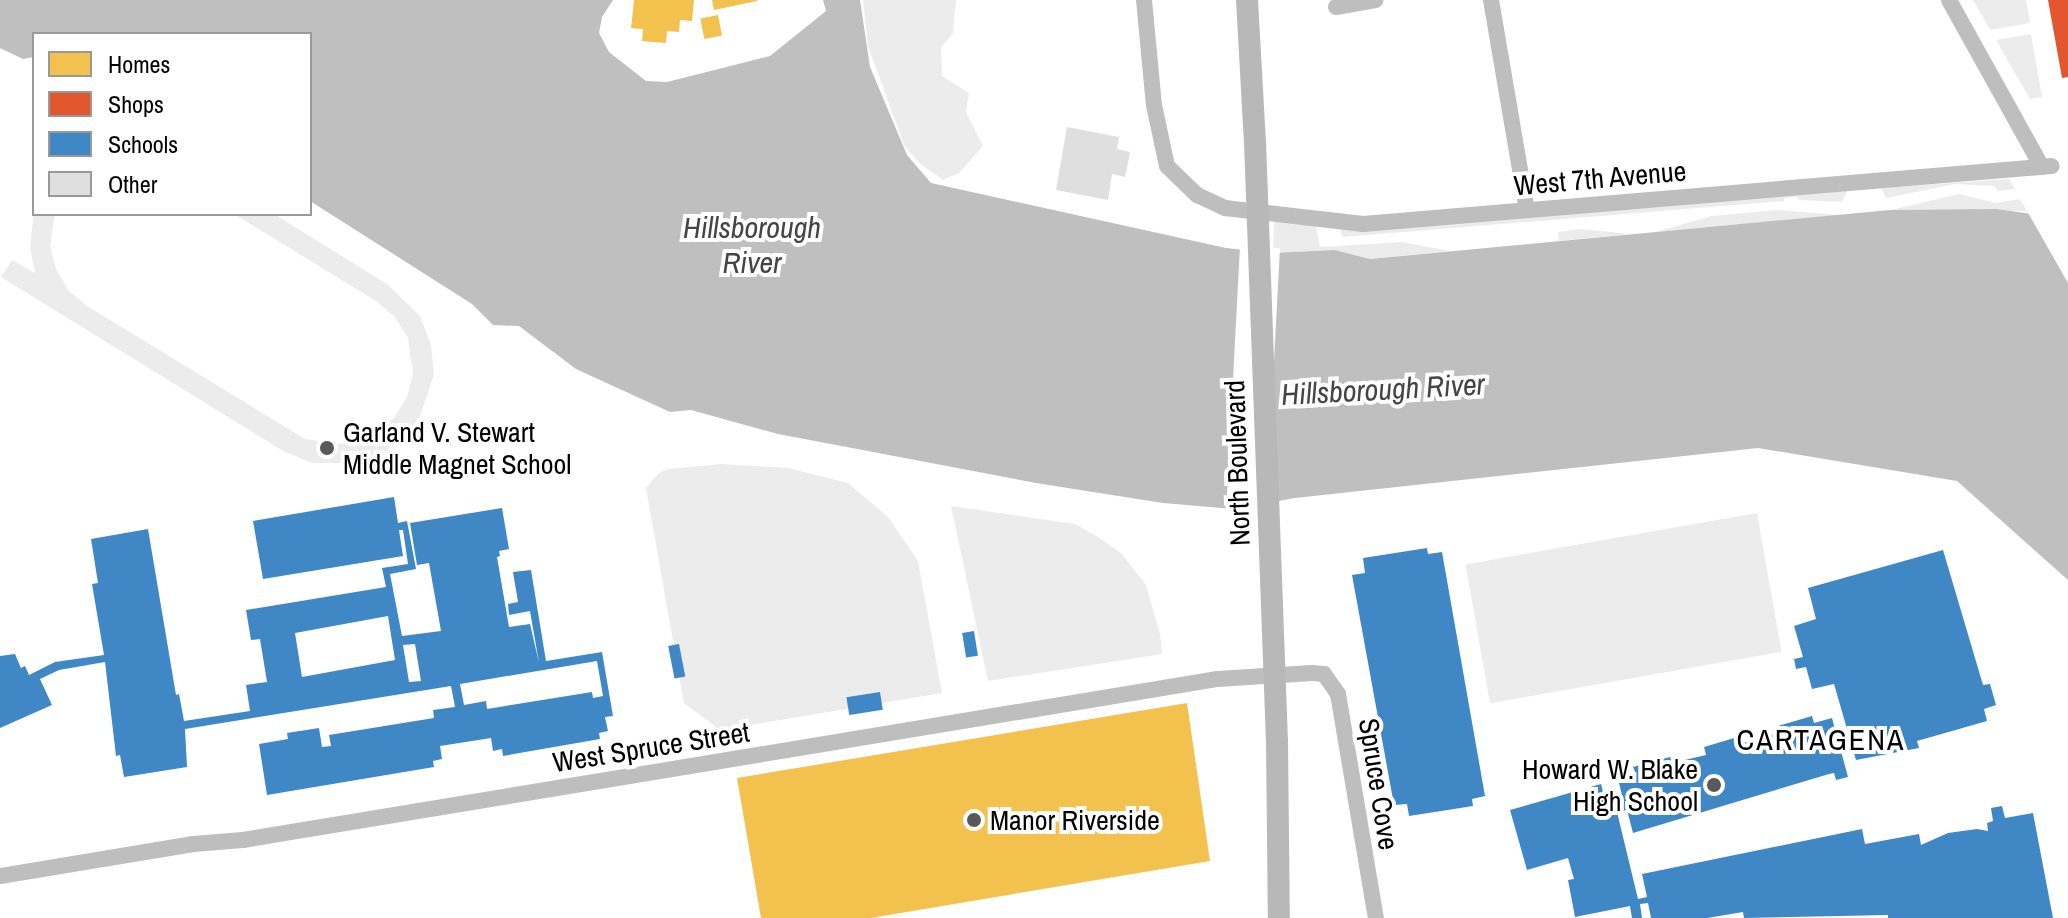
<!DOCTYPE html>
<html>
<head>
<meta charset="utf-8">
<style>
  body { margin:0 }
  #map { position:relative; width:2068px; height:918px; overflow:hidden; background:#fff; font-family:"Archivo Narrow",sans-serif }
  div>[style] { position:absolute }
  .green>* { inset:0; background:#ececec; transform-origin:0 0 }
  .water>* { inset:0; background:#bfbfbf }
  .pier>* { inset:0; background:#fff; transform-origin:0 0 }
  .homes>* { inset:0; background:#f2c14e; transform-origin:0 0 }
  .shops>* { inset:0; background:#e4572e }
  .schools>* { inset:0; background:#3f88c5; transform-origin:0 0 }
  .building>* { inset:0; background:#dfdfdf }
  .street>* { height:16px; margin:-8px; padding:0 8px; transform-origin:8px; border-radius:8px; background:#bebebe }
  .secondary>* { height:22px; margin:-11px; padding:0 11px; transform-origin:11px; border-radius:11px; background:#b8b8b8 }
  .secondary-bridge>* { height:22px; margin:-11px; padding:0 11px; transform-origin:11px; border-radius:11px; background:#b8b8b8 }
  .dots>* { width:22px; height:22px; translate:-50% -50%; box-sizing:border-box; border:4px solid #fff; border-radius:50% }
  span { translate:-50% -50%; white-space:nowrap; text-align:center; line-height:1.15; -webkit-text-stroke:8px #fff; paint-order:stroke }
  .street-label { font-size:28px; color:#000 }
  .poi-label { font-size:28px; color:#000 }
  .left { translate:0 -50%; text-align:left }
  .right { translate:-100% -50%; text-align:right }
  .water-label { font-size:30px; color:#444; font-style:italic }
  .neighbourhood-label { font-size:30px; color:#000; letter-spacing:2px }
  .legend { position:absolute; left:32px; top:32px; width:280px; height:184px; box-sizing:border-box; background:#fff; border:2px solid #999; margin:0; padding:10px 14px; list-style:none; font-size:24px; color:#000 }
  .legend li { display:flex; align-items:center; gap:16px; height:40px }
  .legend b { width:40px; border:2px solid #999 }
</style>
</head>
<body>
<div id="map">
  <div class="green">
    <i style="clip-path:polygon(863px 0,956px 0,953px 33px,941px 48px,942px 76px,969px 93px,966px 112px,983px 146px,959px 173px,943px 180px,919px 163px,904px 145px,868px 46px)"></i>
    <i style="clip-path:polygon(1973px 0,2026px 0,2030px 23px,1990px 30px)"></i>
    <i style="clip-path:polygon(2031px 34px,2042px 97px,2030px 99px,1996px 40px)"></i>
    <i style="clip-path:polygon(2009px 179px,2015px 189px,1998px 191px,1994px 186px,1955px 184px,1886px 198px,1881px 188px)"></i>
    <i style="clip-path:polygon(1847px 191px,1842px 202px,1799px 200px,1797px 197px,1784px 198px,1784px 201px,1342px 237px,1340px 229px)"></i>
    <i style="clip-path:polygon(1959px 194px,1996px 203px,2020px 199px,2027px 211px,1891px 210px)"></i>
    <i style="clip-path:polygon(1777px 210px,1839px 215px,1655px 232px,1712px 216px)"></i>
    <i style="clip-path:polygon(34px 211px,55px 214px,50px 246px,56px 269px,68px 290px,87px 306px,305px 439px,341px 444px,365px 439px,394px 418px,407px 397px,413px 374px,408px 338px,395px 317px,376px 301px,234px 214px,274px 214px,387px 284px,420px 316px,431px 345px,434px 375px,419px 419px,386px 451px,358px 463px,312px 463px,283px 451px,1px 277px,12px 260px,35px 273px,30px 247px)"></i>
    <i style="clip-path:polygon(1274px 221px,1316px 226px,1320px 247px,1402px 242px,1450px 251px,1370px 259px,1335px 250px,1273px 253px)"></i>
    <i style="clip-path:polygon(1580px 229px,1630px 234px,1559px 241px,1558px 232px)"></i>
    <i style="clip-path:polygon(721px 464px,788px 468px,848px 483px,888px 517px,918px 561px,942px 693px,720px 730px,684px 703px,646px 488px,659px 473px,668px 469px)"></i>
    <i style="clip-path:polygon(951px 506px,1075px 524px,1100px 538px,1122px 554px,1146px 585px,1160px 634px,1162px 654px,988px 681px)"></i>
    <i style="left:1757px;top:513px;width:141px;height:296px;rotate:80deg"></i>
  </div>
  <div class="water">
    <i style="clip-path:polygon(0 0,613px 0,602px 17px,599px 33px,609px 52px,646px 81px,667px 82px,770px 56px,826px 11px,823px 0,860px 0,870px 67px,907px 155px,931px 183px,1226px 248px,1272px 253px,1335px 250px,1370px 259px,1890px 210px,1996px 209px,2068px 219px,2068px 580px,1957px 481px,1758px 448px,1295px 498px,1233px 509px,1163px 503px,1036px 483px,778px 434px,691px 410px,670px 412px,576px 369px,519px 326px,493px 325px,472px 304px,310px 201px,310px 34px,34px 34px,34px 57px,23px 59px,0 48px)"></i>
  </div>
  <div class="pier">
    <i style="clip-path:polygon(2025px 207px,2068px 215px,2068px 283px,2027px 211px)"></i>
    <i style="left:1240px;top:246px;width:40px;height:264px;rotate:3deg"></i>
  </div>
  <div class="homes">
    <i style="clip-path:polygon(634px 0,694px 0,692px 21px,680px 20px,679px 32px,667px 31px,666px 43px,642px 41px,643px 29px,631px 28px)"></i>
    <i style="clip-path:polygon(712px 0,757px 0,757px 1px,714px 10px)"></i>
    <i style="left:718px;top:15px;width:21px;height:18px;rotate:79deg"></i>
    <i style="clip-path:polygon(1187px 703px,1210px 861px,871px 918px,761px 918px,737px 778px)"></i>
  </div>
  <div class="shops">
    <i style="clip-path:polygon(2048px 0,2068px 0,2068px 77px,2062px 78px)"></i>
  </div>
  <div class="schools">
    <i style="clip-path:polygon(evenodd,394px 497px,398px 523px,407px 521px,416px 569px,390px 574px,402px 636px,441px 631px,429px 563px,417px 565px,410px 523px,502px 508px,509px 549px,499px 551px,500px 556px,497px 557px,509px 627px,530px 624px,539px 663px,530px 611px,509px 615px,508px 604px,518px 602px,513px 572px,531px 570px,546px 661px,602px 652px,613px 716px,605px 717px,608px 731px,599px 733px,600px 739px,503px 756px,502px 749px,493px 751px,491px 738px,440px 746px,442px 759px,433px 761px,434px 767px,267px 795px,259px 744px,288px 739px,287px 733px,319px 728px,322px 747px,331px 746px,329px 735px,434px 718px,433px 710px,455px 707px,451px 686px,185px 729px,187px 767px,124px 777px,120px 755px,116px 756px,105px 662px,59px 670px,40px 679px,52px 705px,0 728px,0 656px,15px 654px,21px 668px,25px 666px,29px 675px,55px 662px,104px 655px,92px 584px,98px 583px,91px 539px,148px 529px,176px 695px,179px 694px,184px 721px,250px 711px,246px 685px,267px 682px,260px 639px,251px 640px,246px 610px,386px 587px,382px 568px,408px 564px,403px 530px,399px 530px,403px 556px,263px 579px,253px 521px,394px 497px,388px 616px,395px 660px,302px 677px,295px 633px,388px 616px,394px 497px,415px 644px,421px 681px,409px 682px,403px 645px,415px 644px,394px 497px,597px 661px,603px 696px,593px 698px,592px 692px,487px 709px,486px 701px,464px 705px,460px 684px,597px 661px)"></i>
    <i style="clip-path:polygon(1427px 548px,1428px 554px,1442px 552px,1485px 796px,1472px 799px,1473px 806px,1409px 816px,1407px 804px,1394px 805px,1352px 575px,1365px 573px,1363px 558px)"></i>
    <i style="clip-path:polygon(1943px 550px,1983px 685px,1990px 684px,1996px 705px,1984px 709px,1987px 721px,1917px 741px,1919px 748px,1856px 760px,1834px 684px,1812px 689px,1806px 667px,1796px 669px,1794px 659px,1803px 657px,1794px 626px,1816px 619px,1808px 588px)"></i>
    <i style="left:974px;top:631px;width:25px;height:12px;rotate:81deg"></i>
    <i style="left:679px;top:644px;width:33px;height:11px;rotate:79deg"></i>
    <i style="left:880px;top:692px;width:18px;height:34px;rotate:81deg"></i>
    <i style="clip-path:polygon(1812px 716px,1814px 723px,1832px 718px,1848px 777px,1836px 780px,1834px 773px,1829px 774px,1633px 833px,1627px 810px,1617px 812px,1638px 899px,1647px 897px,1642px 874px,1862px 829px,1865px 844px,1919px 834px,1921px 845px,1948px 833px,1977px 829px,1988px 831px,1987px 823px,1993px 821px,1991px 808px,2002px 806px,2005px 818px,2033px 813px,2053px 918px,1888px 918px,1888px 915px,1744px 918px,1743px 912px,1707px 918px,1651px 918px,1648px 903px,1640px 904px,1642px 918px,1632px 918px,1630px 906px,1575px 917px,1568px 880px,1574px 879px,1568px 858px,1527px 870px,1510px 810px,1601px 784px,1607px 807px,1624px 803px,1618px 779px,1636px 774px,1633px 767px,1670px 757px,1672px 763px,1706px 755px,1704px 747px,1741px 736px,1743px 743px,1777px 734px,1775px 727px)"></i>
  </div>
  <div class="building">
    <i style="clip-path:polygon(1067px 127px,1119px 137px,1117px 149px,1130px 152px,1125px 177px,1112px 174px,1108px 200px,1056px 190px)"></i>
  </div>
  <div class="street">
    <i style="left:1144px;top:0;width:105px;rotate:84.6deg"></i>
    <i style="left:1154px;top:105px;width:62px;rotate:78deg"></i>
    <i style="left:1167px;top:166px;width:42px;rotate:44deg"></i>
    <i style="left:1197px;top:195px;width:31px;rotate:25deg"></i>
    <i style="left:1225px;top:208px;width:139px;rotate:6.6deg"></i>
    <i style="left:1363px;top:224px;width:691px;rotate:-4.81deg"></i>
    <i style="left:1491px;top:0;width:213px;rotate:80.3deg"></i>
    <i style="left:1949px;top:0;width:191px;rotate:60.9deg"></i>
    <i style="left:1336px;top:7px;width:40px;rotate:-10deg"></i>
    <i style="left:0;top:876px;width:196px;rotate:-9.4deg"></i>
    <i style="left:193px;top:844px;width:50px;rotate:-4.6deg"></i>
    <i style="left:243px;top:840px;width:988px;rotate:-9.38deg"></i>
    <i style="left:1218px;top:679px;width:94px;rotate:-3.7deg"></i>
    <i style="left:1312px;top:673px;width:12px;rotate:5deg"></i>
    <i style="left:1324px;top:674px;width:24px;rotate:55deg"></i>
    <i style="left:1338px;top:694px;width:227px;rotate:80.4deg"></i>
  </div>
  <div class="secondary">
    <i style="left:1247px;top:0;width:142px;rotate:86.8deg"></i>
    <i style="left:1277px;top:741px;width:177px;rotate:89.4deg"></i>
  </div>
  <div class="secondary-bridge">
    <i style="left:1255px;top:142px;width:599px;rotate:87.9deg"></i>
  </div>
  <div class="dots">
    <i style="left:327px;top:448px;background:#595959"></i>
    <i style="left:1714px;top:785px;background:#595959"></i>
    <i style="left:974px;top:820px;background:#595959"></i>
  </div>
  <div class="street-label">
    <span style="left:1600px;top:178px;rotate:-5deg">West 7th Avenue</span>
    <span style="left:1237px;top:463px;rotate:-92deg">North Boulevard</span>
    <span style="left:651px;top:747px;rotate:-9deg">West Spruce Street</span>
    <span style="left:1379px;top:784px;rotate:81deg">Spruce Cove</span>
  </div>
  <div class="poi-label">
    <span class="left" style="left:343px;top:448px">Garland V. Stewart<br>Middle Magnet School</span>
    <span class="right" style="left:1698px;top:785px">Howard W. Blake<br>High School</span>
    <span class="left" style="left:990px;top:820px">Manor Riverside</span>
  </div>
  <div class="water-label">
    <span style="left:752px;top:244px">Hillsborough<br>River</span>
    <span style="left:1383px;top:389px;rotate:-3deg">Hillsborough River</span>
  </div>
  <div class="neighbourhood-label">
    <span style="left:1821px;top:739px">CARTAGENA</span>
  </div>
  <ul class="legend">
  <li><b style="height:22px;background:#f2c14e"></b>Homes</li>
  <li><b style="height:22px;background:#e4572e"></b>Shops</li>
  <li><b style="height:22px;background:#3f88c5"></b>Schools</li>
  <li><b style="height:22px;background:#dfdfdf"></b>Other</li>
  </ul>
</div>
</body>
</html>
